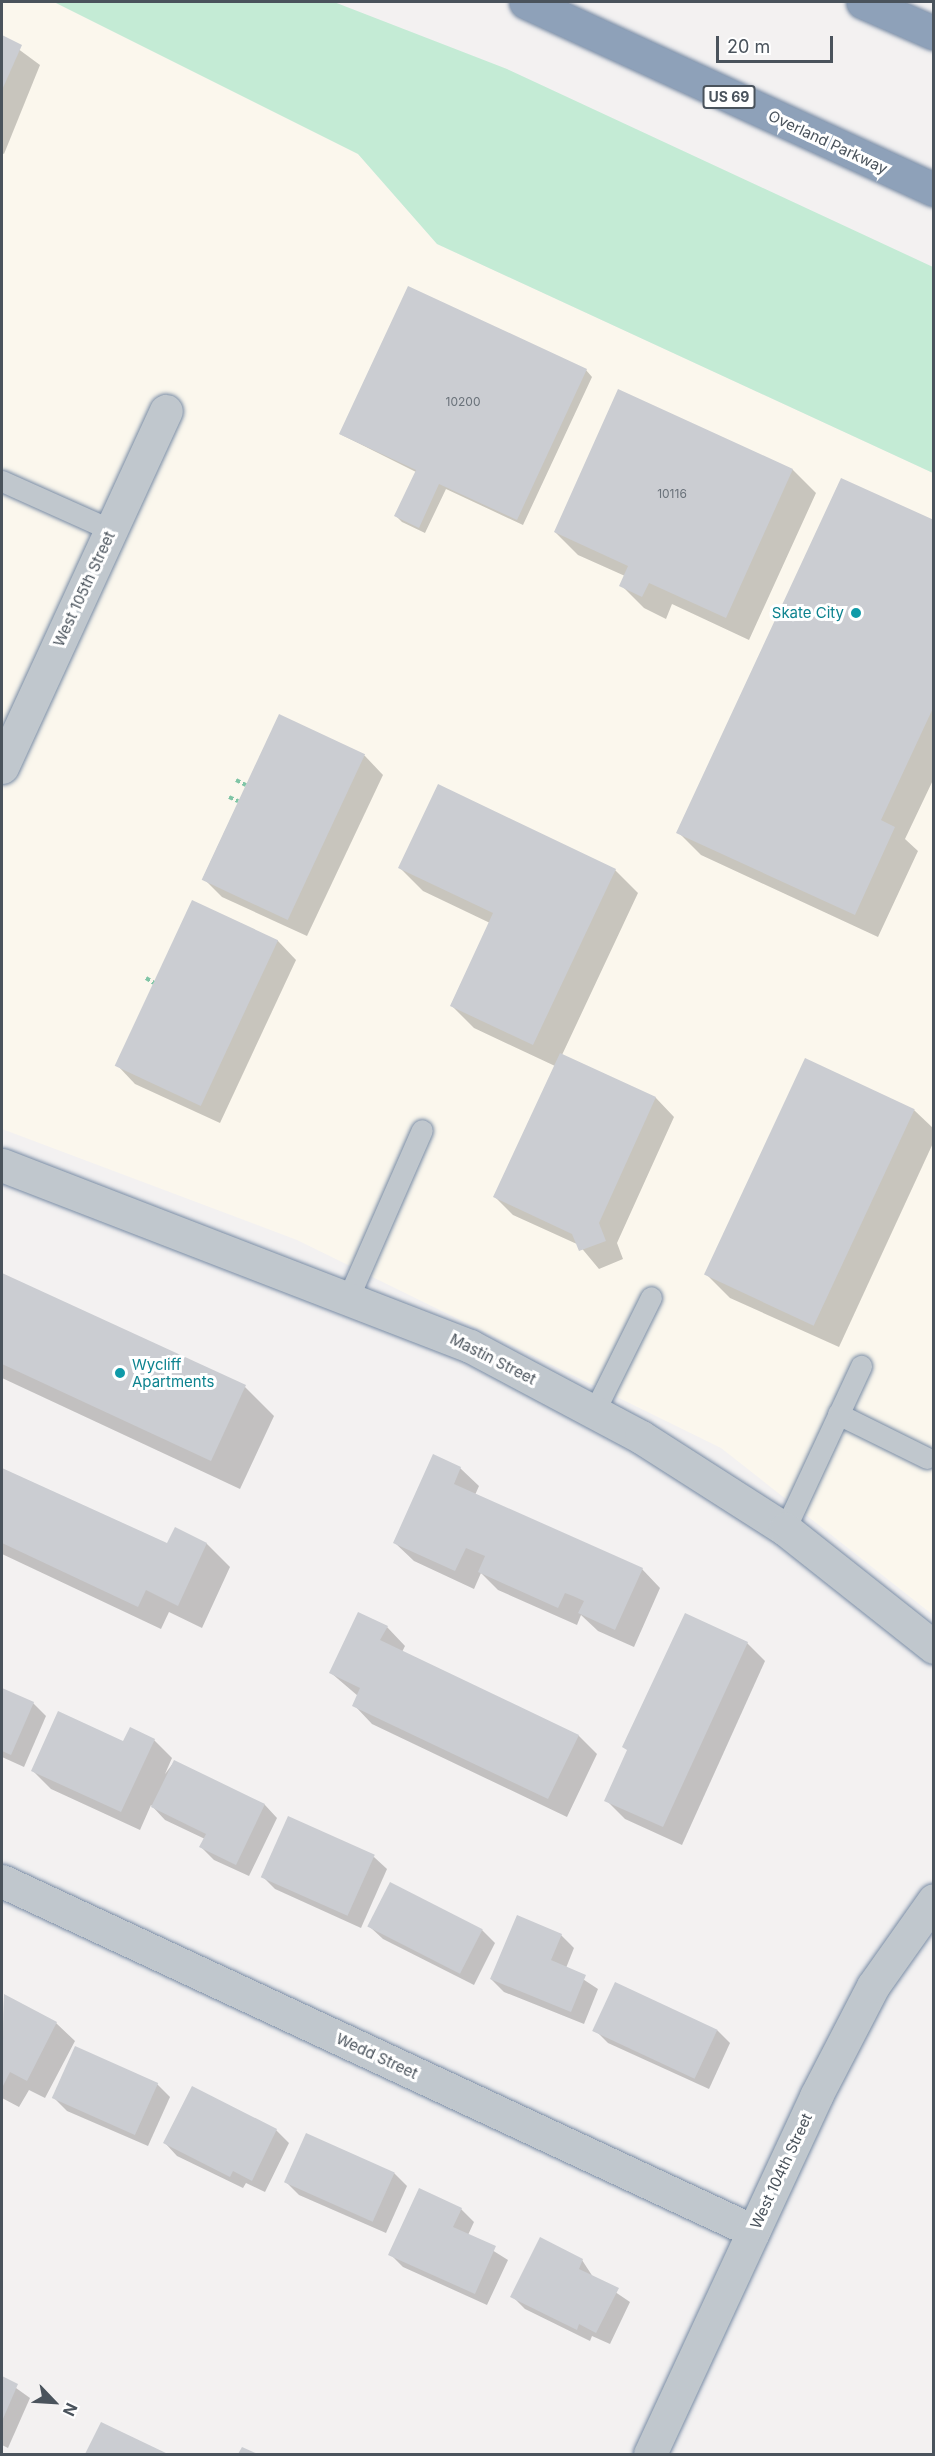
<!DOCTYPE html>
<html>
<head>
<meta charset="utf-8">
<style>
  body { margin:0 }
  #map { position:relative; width:935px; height:2456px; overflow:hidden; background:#f3f1f1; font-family:Inter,sans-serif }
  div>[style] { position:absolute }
  .commercial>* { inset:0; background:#fbf7ed }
  .green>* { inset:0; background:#c4ebd5 }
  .shadow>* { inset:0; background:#0003 }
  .building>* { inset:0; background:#cbcdd2; transform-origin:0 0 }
  .path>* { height:4px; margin-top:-2px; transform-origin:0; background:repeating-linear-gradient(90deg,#80c5a6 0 4.5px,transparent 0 7.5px) }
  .roads { filter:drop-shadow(0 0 2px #798ca5) drop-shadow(0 0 2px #798ca5) }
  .service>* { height:21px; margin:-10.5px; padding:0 10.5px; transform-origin:10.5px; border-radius:10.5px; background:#c0c7cd }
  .minor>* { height:33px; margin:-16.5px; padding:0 16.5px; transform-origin:16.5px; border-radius:16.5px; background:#c0c7cd }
  .motorway>* { height:33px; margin:-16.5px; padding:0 16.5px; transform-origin:16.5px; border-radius:16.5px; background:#8ea1b9 }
  .dots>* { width:16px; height:16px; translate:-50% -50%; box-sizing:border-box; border:3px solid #fff; border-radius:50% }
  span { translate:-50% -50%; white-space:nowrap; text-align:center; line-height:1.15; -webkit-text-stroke:6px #fff; paint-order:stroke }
  .number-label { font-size:12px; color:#6a727a }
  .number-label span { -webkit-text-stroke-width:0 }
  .shield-label span { padding:2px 4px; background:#fff; border:2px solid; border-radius:4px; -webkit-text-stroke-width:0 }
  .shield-label { font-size:14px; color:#4a535c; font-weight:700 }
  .street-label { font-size:15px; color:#4a535c }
  .culture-label { font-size:15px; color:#0d838f }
  .right { translate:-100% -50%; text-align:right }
  .left { translate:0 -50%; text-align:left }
  .frame { position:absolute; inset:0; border:3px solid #4a535c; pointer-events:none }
  .north { position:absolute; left:24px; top:2372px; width:60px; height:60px; -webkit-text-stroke:4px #fff; paint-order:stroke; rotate:115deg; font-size:16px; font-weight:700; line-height:24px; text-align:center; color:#4a535c }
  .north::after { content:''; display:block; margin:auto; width:21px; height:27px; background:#4a535c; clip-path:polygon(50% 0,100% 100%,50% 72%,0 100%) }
  .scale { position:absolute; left:716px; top:36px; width:117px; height:27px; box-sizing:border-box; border:3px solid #4a535c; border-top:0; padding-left:8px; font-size:18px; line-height:21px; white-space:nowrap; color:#4a535c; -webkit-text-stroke:4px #fff; paint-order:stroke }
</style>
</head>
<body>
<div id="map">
  <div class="commercial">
    <i style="clip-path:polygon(2px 2px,54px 2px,358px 154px,437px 244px,933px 473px,933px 1615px,721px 1448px,297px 1240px,2px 1129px)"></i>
  </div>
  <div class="green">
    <i style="clip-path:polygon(54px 2px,334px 2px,507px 69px,933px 267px,933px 473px,437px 244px,358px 154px)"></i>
  </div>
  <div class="shadow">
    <i style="clip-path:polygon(2px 37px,40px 65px,4px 154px,2px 153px)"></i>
    <i style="clip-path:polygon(586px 370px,592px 377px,523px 525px,446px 489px,425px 533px,402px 522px,396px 516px,416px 472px,340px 434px)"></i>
    <i style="clip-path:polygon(619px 391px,793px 470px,816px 493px,749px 640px,672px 604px,666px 619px,644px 608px,621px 585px,625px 576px,578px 555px,555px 532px)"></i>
    <i style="clip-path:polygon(934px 521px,934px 778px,905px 839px,918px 851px,878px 937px,701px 855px,678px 832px)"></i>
    <i style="clip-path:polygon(279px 716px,365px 756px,383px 775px,307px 936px,222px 897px,203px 878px)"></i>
    <i style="clip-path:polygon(400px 868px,615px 870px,638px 893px,562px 1055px,656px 1098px,674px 1117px,617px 1243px,623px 1259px,599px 1269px,579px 1245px,513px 1215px,495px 1197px,555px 1066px,474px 1028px,451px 1005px,490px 923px,423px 891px)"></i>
    <i style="clip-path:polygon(193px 902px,278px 941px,296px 960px,220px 1123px,135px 1084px,117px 1065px)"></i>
    <i style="clip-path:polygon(914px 1110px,934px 1129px,934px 1141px,839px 1347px,730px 1298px,707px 1275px)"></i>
    <i style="clip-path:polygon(2px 1275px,245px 1387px,274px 1416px,240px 1489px,2px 1378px)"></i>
    <i style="clip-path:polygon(460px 1468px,479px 1486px,475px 1495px,642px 1569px,660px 1588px,634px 1647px,598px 1631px,581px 1615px,577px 1625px,498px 1590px,481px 1573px,474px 1589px,414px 1561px,395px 1543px)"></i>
    <i style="clip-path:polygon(2px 1469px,168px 1545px,175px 1529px,207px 1544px,230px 1567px,202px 1628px,169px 1612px,161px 1629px,2px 1554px)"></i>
    <i style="clip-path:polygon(387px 1627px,405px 1646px,402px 1652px,579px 1736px,597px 1754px,567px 1817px,372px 1724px,354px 1705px,358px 1696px,331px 1673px)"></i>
    <i style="clip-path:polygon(747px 1643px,765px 1661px,682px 1845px,625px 1819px,606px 1800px)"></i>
    <i style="clip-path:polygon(2px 1689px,33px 1703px,46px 1716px,24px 1767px,2px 1757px)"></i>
    <i style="clip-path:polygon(154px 1740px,172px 1758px,165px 1774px,174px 1762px,265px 1805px,277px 1818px,249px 1876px,214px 1860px,201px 1847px,205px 1839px,165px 1820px,151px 1805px,140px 1830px,51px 1789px,32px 1770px,124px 1743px)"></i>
    <i style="clip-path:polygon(374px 1857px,387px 1869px,361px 1928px,275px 1889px,262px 1876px)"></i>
    <i style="clip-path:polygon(370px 1927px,482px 1930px,495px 1943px,474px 1985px,383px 1939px)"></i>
    <i style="clip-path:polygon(561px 1935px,574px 1948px,566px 1968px,598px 1989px,584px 2024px,504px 1992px,491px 1979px)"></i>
    <i style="clip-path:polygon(4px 1996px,56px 2023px,75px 2041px,45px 2098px,29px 2090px,19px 2107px,2px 2098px)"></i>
    <i style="clip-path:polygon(595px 2030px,717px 2030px,730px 2043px,709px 2089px,608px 2043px)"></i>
    <i style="clip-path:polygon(157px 2084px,170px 2097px,148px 2146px,67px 2111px,54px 2098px)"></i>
    <i style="clip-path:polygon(192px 2088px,276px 2130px,289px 2143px,265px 2192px,246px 2183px,243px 2188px,177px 2156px,165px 2143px)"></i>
    <i style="clip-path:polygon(394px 2173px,407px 2186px,386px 2233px,299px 2195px,286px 2182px)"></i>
    <i style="clip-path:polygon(461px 2209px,474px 2222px,468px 2235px,508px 2260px,487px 2305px,403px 2267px,390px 2254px)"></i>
    <i style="clip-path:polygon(582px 2260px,593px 2277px,630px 2302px,610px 2344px,592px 2336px,590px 2341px,525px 2309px,512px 2296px)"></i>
    <i style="clip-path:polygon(2px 2378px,30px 2398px,8px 2448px,2px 2445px)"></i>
    <i style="clip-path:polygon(102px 2424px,165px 2454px,87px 2454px)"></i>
  </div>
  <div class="building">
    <i style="clip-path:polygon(2px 35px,22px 45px,2px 90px)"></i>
    <i style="clip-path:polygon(408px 286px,587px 369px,517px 520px,439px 484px,419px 528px,394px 516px,416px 470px,339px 434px)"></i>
    <i style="clip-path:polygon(618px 389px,793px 469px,726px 618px,649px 583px,642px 597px,619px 586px,628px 566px,554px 532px)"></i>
    <i style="clip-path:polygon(841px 478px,934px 520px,934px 706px,881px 820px,895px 827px,855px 915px,676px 833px)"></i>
    <i style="left:279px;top:714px;width:95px;height:183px;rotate:25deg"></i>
    <i style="clip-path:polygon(438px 784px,616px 869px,533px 1045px,450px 1006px,493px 913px,398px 868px)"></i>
    <i style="left:192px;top:900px;width:95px;height:183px;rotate:25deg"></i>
    <i style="clip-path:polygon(560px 1053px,656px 1097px,599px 1223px,606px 1241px,579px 1251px,572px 1234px,493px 1197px)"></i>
    <i style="left:805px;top:1058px;width:121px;height:239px;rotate:25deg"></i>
    <i style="clip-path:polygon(2px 1273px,246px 1385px,211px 1461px,2px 1364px)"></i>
    <i style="clip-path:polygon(433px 1454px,461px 1467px,454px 1484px,643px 1568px,615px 1630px,578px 1613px,584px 1601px,573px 1596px,565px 1593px,558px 1608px,478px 1572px,485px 1556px,466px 1548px,455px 1571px,393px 1543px)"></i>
    <i style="clip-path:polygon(2px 1468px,167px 1543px,175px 1527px,207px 1543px,178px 1606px,146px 1590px,138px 1607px,2px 1543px)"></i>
    <i style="clip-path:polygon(358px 1612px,388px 1626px,380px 1640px,579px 1735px,548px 1799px,352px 1706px,360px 1688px,329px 1673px)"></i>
    <i style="clip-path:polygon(685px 1613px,748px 1642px,663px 1827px,604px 1801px,627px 1750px,622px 1747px)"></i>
    <i style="clip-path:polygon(2px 1688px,34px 1702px,11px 1755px,2px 1751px)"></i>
    <i style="clip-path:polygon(58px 1711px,123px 1741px,130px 1727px,155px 1739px,121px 1812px,31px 1771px)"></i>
    <i style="clip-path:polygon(174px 1760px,265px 1804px,236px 1865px,199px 1847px,206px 1834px,151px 1807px)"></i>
    <i style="left:288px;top:1816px;width:95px;height:67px;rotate:24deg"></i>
    <i style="left:390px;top:1882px;width:104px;height:50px;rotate:27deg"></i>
    <i style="clip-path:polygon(517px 1915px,562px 1934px,551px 1960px,586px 1975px,571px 2012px,490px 1979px)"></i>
    <i style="left:615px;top:1982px;width:113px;height:54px;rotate:25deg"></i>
    <i style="clip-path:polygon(4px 1994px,57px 2022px,27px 2081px,10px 2072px,2px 2088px)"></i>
    <i style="left:75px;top:2046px;width:91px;height:57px;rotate:24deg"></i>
    <i style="clip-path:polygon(192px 2086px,277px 2129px,252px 2181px,233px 2171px,230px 2177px,163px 2143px)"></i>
    <i style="left:306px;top:2133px;width:97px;height:54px;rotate:24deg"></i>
    <i style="clip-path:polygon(419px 2188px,462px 2208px,453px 2227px,496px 2246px,475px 2294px,388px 2255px)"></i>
    <i style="clip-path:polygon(540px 2237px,583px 2259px,579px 2269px,619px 2288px,596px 2333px,579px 2324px,577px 2330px,510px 2297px)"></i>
    <i style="clip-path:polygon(2px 2376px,18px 2384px,2px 2421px)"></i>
    <i style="clip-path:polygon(101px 2422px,168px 2454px,85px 2454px)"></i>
    <i style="clip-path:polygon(242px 2447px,258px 2454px,238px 2454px)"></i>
  </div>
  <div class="path">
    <i style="left:236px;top:780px;width:11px;rotate:27deg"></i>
    <i style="left:229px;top:797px;width:10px;rotate:24deg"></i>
    <i style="left:146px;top:978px;width:9px;rotate:32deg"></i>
  </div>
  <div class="roads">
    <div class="service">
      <i style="left:2px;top:481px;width:120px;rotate:24.2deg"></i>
      <i style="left:349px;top:1296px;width:181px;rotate:-66.3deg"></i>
      <i style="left:594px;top:1412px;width:128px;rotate:-63.6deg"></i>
      <i style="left:838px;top:1414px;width:99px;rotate:26.3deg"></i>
      <i style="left:785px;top:1529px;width:180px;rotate:-65deg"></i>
    </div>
    <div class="minor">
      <i style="left:2px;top:767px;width:392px;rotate:-65.3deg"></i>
      <i style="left:2px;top:1165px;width:502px;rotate:21.14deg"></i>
      <i style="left:470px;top:1346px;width:194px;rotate:28deg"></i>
      <i style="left:641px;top:1437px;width:171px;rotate:32.6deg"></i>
      <i style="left:785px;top:1529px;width:190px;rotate:38.4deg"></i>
      <i style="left:2px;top:1881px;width:829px;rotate:24.99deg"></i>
      <i style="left:650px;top:2454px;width:395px;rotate:-65.1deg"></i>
      <i style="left:816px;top:2096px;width:124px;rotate:-62.6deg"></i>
      <i style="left:873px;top:1986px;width:105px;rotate:-54.7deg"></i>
    </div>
    <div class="motorway">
      <i style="left:526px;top:2px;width:449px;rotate:24.7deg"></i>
      <i style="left:863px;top:2px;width:77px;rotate:23.6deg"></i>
    </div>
  </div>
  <div class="dots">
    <i style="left:856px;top:613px;background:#0f9aa8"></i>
    <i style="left:120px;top:1373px;background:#0f9aa8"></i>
  </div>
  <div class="number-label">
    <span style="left:463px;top:402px">10200</span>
    <span style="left:672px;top:494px">10116</span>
  </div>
  <div class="shield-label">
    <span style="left:729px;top:97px">US 69</span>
  </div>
  <div class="street-label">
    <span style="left:828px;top:142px;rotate:25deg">Overland Parkway</span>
    <span style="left:84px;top:589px;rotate:-65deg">West 105th Street</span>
    <span style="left:493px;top:1359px;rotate:27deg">Mastin Street</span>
    <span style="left:377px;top:2056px;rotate:25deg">Wedd Street</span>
    <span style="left:781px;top:2171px;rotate:-65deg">West 104th Street</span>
  </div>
  <div class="culture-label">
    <span class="right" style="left:844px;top:613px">Skate City</span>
    <span class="left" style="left:132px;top:1373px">Wycliff<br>Apartments</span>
  </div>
  <div class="frame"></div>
  <div class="north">N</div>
  <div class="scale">20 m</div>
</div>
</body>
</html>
